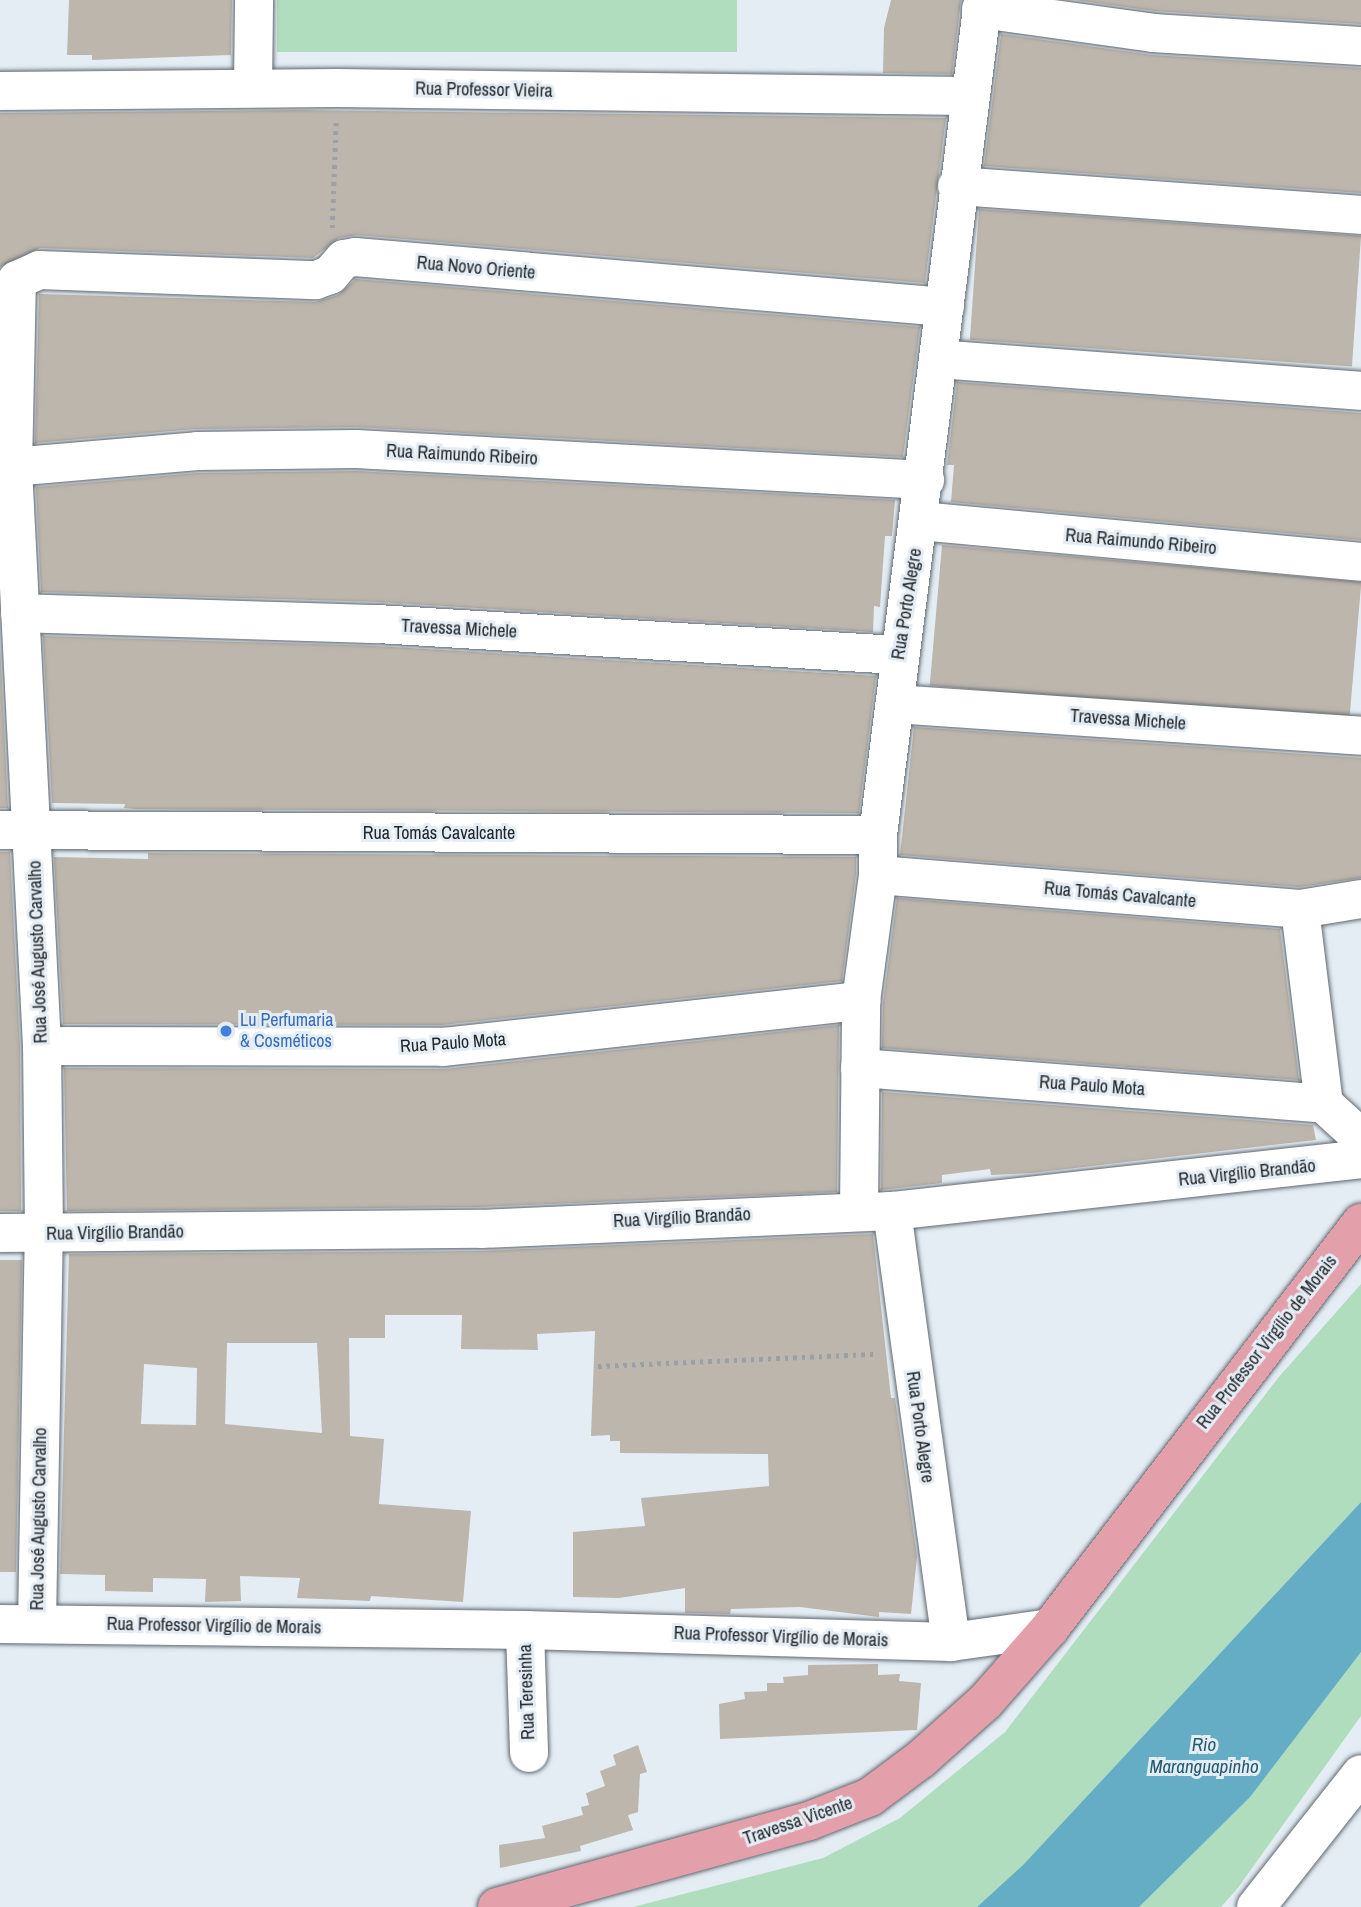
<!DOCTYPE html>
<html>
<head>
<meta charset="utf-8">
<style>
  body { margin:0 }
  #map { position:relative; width:1361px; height:1907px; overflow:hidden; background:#e4edf4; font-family:"Archivo Narrow",sans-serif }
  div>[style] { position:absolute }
  .green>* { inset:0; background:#afddbd; transform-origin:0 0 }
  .water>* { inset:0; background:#65acc5 }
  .building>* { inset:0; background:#bcb6ad; transform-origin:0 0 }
  .path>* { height:4.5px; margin-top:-2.25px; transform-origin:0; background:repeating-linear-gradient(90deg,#99a0a6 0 3.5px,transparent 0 8.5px) }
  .roads { filter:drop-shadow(0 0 2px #60686e) drop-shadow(0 0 2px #60686e) }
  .minor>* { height:38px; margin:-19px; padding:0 19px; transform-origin:19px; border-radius:19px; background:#fff }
  .major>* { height:38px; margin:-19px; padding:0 19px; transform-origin:19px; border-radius:19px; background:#e4a0aa }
  .dots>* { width:19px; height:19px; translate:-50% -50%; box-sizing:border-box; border:4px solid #e4edf4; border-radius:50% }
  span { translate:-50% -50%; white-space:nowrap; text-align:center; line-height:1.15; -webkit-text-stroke:6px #e4edf4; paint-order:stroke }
  .street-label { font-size:18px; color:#222628 }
  .shop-label { font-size:18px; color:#366cbe }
  .left { translate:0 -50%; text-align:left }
  .water-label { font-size:19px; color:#235c6f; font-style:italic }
</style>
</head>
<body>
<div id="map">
  <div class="green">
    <i style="left:277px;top:0;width:460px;height:52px"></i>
    <i style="clip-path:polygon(1361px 1284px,1361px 1502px,1023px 1865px,977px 1907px,633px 1907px,823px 1858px,900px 1818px,1005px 1732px,1278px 1378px)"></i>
    <i style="clip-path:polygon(1361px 1652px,1361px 1716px,1237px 1889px,1221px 1907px,1139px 1907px,1281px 1754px)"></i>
  </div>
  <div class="water">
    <i style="clip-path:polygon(1361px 1502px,1361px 1652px,1250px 1797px,1139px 1907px,977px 1907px,1023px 1865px)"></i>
  </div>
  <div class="building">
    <i style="clip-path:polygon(69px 0,232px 0,231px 55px,92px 60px,92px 55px,67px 55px)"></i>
    <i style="clip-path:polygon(891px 0,961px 0,952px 74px,883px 73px,884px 28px)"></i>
    <i style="clip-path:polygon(1075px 0,1361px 0,1361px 24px,1155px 11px)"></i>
    <i style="clip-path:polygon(1001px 34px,1152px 55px,1361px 68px,1361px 193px,984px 166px)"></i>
    <i style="clip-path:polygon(297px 110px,946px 118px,925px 283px,357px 235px,339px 238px,313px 258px,40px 248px,0 267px,0 113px)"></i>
    <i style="left:979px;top:209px;width:383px;height:131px;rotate:4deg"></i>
    <i style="clip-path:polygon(356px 279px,920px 327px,903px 457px,356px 427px,195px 429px,35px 443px,39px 294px,316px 302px,338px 295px)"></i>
    <i style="clip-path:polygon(957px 382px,1361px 413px,1361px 540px,951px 502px,954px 465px,947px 465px)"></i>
    <i style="clip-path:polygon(356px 471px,895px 500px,892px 536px,885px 536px,880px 607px,874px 606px,873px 632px,378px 602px,41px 592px,36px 487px,198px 473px)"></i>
    <i style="left:942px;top:545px;width:421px;height:141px;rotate:5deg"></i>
    <i style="clip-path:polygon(43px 636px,376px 646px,876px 676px,859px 813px,136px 809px,124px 808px,125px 804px,52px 803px)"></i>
    <i style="clip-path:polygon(0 645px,8px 808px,0 808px)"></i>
    <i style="clip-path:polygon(914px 727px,1361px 758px,1361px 878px,1299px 887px,900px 855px)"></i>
    <i style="clip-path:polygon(0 852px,10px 852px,20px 1047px,21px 1211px,0 1211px)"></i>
    <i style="clip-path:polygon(148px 853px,856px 857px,856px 874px,842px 981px,442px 1025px,63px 1024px,54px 857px,148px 859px)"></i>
    <i style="clip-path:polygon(897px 898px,1280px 929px,1299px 1080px,882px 1048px,883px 1003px)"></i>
    <i style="clip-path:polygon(839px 1025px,837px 1192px,480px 1207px,67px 1211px,64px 1068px,445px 1069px)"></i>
    <i style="clip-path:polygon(882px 1092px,1313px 1125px,1316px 1140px,1032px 1173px,991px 1175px,990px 1169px,942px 1175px,942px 1183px,881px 1190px)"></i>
    <i style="clip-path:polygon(evenodd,873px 1234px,891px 1398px,895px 1398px,917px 1557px,911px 1614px,879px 1612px,879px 1617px,800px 1607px,731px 1609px,730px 1614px,685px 1613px,685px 1588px,619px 1598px,573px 1597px,573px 1532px,645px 1526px,641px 1498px,769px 1486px,768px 1454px,620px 1453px,620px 1441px,610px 1441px,610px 1435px,591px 1436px,595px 1331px,537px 1334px,538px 1350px,461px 1349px,462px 1315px,385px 1315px,385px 1338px,349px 1338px,350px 1436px,384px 1439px,379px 1504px,471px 1511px,463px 1602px,371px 1596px,370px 1601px,297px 1598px,300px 1578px,240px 1576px,241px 1601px,205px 1602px,206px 1579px,153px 1578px,153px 1592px,105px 1591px,105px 1575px,60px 1574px,69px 1254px,481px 1251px,873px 1234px,227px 1343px,317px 1343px,322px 1433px,225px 1424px,227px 1343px,873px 1234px,144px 1364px,197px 1368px,196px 1425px,141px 1424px,144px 1364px)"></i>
    <i style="clip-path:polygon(0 1260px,22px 1260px,16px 1572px,0 1572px)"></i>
    <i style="clip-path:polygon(878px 1664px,878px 1675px,900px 1674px,899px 1681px,921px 1683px,917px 1730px,720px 1739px,719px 1704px,745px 1699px,744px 1692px,767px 1691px,767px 1683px,784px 1683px,783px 1677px,808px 1675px,808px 1665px)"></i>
    <i style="clip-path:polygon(638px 1745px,647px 1772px,640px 1774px,638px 1812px,628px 1815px,633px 1830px,580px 1846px,581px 1851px,500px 1868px,499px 1845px,545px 1838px,542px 1826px,583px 1815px,581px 1807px,589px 1805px,586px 1793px,605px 1786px,600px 1771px,616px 1765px,613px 1755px)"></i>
  </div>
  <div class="path">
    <i style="left:332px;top:228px;width:107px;rotate:-87.9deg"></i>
    <i style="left:598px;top:1366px;width:279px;rotate:-2.5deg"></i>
  </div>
  <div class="roads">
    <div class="minor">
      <i style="left:981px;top:9px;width:174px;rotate:7.9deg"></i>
      <i style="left:1153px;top:33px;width:208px;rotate:3.6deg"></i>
      <i style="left:253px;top:87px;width:87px;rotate:-89.3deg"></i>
      <i style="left:0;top:91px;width:337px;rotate:-0.5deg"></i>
      <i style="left:337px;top:88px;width:630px;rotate:0.73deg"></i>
      <i style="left:957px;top:186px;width:405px;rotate:4.1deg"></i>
      <i style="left:938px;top:359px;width:424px;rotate:4.3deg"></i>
      <i style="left:0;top:468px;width:198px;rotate:-4.9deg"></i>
      <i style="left:197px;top:451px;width:159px;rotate:-0.7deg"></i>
      <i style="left:356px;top:449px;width:570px;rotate:3.12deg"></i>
      <i style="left:920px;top:521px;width:443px;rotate:5.3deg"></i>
      <i style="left:20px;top:613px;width:357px;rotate:1.8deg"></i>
      <i style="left:377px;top:624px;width:522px;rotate:3.41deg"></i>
      <i style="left:895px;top:704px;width:467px;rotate:3.9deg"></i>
      <i style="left:0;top:830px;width:878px;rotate:0.33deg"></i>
      <i style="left:878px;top:875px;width:423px;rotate:4.6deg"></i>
      <i style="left:1300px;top:909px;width:62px;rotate:-9.3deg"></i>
      <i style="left:1300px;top:909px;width:196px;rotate:83deg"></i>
      <i style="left:1324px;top:1104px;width:50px;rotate:42.6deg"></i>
      <i style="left:42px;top:1046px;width:401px;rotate:0.1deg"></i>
      <i style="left:443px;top:1047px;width:421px;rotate:-6.3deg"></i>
      <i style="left:860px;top:1068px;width:465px;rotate:4.4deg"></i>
      <i style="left:859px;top:1209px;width:208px;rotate:-89.4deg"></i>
      <i style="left:861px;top:1001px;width:127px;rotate:-82.3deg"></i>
      <i style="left:878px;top:875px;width:40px;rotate:-90deg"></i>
      <i style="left:878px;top:835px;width:842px;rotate:-82.83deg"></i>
      <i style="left:892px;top:1211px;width:435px;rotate:82.2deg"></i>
      <i style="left:0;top:1233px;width:481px;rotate:-0.5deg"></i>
      <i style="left:481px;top:1229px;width:411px;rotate:-2.5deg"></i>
      <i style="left:892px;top:1211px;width:472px;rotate:-6.3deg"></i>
      <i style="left:0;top:1624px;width:525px;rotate:0.65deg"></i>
      <i style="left:525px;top:1630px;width:426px;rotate:1.6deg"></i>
      <i style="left:951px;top:1642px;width:100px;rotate:-8deg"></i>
      <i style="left:37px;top:1624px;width:391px;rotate:-89deg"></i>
      <i style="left:44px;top:1233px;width:187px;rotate:-90.6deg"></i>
      <i style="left:42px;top:1046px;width:579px;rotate:-92.87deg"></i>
      <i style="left:13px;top:468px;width:188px;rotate:-88.8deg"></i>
      <i style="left:17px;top:280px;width:24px;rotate:-24deg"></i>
      <i style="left:39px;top:270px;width:277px;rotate:2.1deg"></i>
      <i style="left:316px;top:280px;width:15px;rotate:-20deg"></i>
      <i style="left:330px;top:275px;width:21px;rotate:-49deg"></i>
      <i style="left:344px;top:259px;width:11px;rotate:-10deg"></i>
      <i style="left:355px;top:257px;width:592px;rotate:4.84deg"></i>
      <i style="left:525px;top:1630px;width:123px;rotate:88.1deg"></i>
      <i style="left:1256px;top:1907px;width:169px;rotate:-51.7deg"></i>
    </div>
    <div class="major">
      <i style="left:497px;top:1907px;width:324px;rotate:-15.4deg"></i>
      <i style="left:809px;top:1821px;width:66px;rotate:-21.5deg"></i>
      <i style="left:870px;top:1797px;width:64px;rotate:-36.7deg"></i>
      <i style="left:921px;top:1759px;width:86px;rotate:-41.7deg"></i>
      <i style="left:985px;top:1702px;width:98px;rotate:-48.7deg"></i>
      <i style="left:1050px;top:1628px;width:511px;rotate:-52.48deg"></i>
    </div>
  </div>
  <div class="dots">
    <i style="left:226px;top:1031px;background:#3f7fe0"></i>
  </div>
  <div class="street-label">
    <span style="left:484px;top:90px;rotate:1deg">Rua Professor Vieira</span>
    <span style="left:476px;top:268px;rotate:5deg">Rua Novo Oriente</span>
    <span style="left:462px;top:455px;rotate:3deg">Rua Raimundo Ribeiro</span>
    <span style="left:1141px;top:542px;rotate:5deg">Rua Raimundo Ribeiro</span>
    <span style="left:907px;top:604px;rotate:-81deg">Rua Porto Alegre</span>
    <span style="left:459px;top:629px;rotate:3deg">Travessa Michele</span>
    <span style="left:1128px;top:720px;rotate:4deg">Travessa Michele</span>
    <span style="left:439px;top:833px">Rua Tomás Cavalcante</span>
    <span style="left:1120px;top:895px;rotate:5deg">Rua Tomás Cavalcante</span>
    <span style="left:38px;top:952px;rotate:-92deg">Rua José Augusto Carvalho</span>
    <span style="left:453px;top:1043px;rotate:-4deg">Rua Paulo Mota</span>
    <span style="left:1092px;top:1086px;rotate:4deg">Rua Paulo Mota</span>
    <span style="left:1247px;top:1173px;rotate:-6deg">Rua Virgílio Brandão</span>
    <span style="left:682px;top:1218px;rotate:-3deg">Rua Virgílio Brandão</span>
    <span style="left:115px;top:1233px;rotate:-1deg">Rua Virgílio Brandão</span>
    <span style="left:1267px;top:1342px;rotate:-52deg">Rua Professor Virgílio de Morais</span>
    <span style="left:920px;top:1427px;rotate:82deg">Rua Porto Alegre</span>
    <span style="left:39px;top:1519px;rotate:-89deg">Rua José Augusto Carvalho</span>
    <span style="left:214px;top:1626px;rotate:1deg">Rua Professor Virgílio de Morais</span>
    <span style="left:781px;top:1637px;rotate:2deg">Rua Professor Virgílio de Morais</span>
    <span style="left:527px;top:1692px;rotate:-92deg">Rua Teresinha</span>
    <span style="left:798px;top:1821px;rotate:-19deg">Travessa Vicente</span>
  </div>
  <div class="shop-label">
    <span class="left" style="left:240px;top:1031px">Lu Perfumaria<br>&amp; Cosméticos</span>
  </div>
  <div class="water-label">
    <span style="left:1204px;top:1756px">Rio<br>Maranguapinho</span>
  </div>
</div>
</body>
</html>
